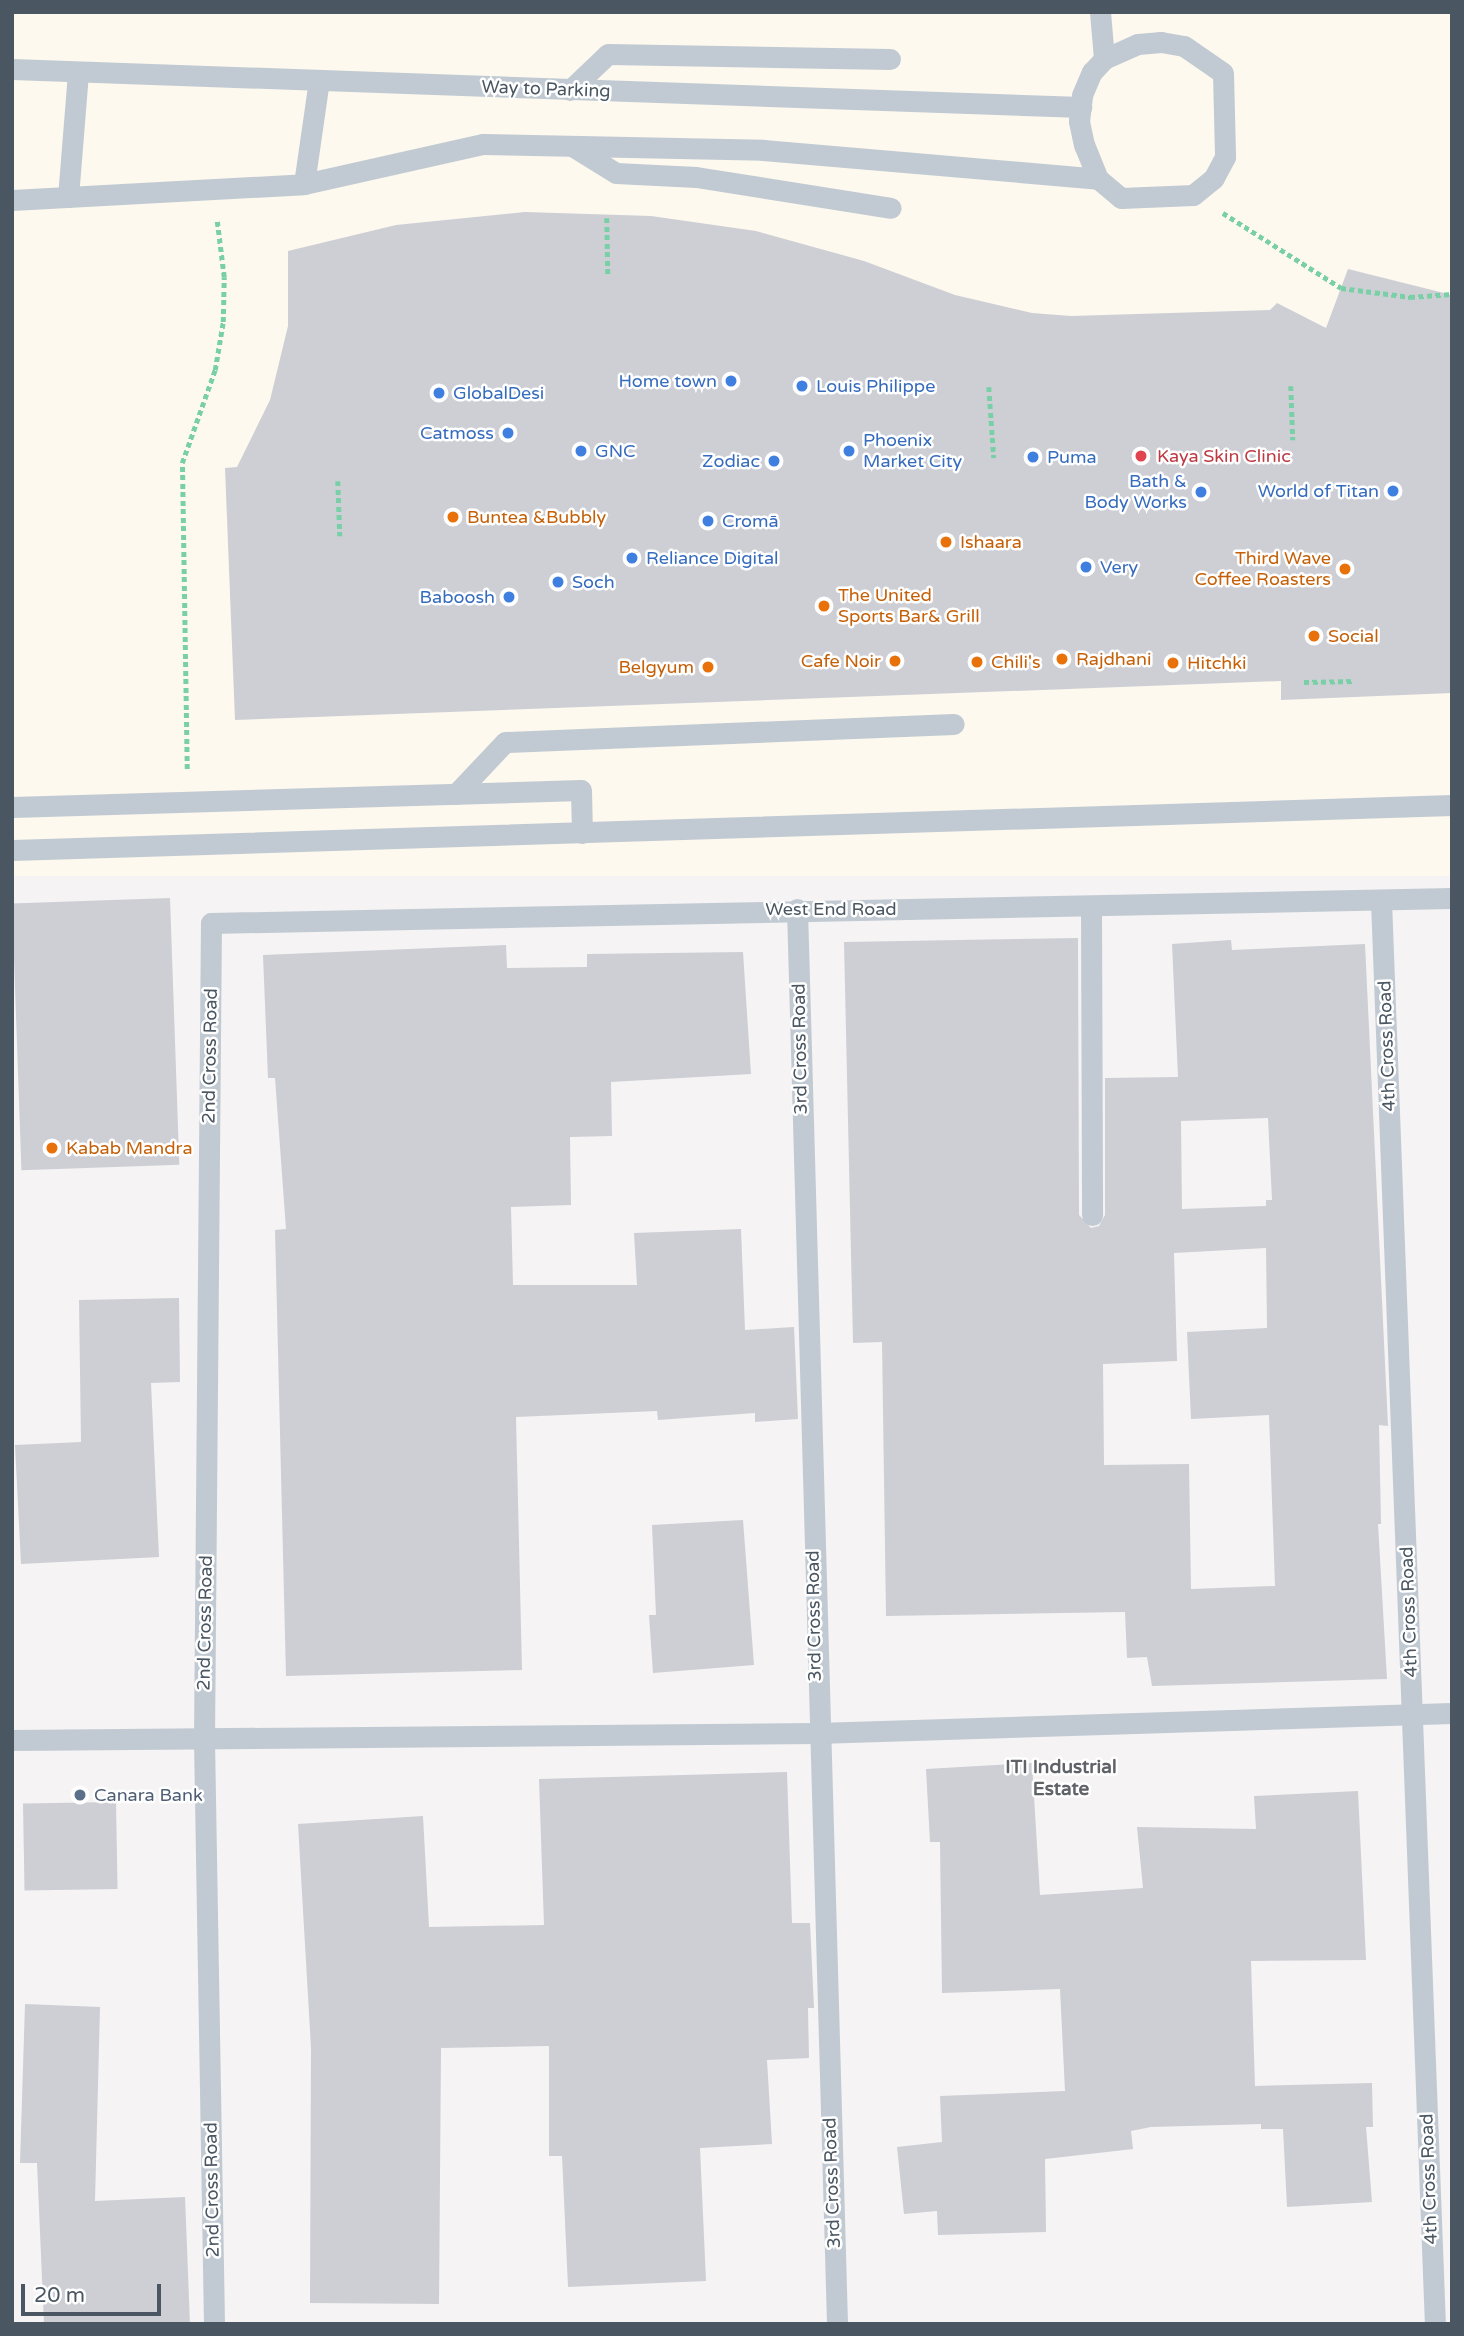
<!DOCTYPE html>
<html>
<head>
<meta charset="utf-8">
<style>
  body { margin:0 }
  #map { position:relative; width:1464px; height:2336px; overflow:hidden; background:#f5f3f3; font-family:"Varela Round",sans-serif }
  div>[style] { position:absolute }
  .commercial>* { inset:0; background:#fdf9ef; transform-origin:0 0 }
  .building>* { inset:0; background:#cdcfd5; transform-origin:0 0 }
  .path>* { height:4.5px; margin-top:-2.25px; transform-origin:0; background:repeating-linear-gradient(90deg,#7ad0a6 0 5px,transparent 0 8.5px) }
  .service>* { height:21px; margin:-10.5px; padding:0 10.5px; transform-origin:10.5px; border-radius:10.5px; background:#c1cad2 }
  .dots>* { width:19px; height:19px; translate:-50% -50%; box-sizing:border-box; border:4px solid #fff; border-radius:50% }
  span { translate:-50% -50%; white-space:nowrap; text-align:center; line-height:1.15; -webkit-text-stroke:5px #fff; paint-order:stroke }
  .street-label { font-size:18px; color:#4a5661 }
  .shop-label { font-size:18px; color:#366cbe }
  .right { translate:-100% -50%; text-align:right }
  .left { translate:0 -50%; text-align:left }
  .health-label { font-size:18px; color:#be3a42 }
  .food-label { font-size:18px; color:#c56008 }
  .service-label { font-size:18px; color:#4e5e75 }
  .neighbourhood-label { font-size:19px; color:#5f6368; font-weight:700 }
  .frame { position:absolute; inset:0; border:14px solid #4a5661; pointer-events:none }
  .scale { position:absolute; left:21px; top:2284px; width:140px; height:32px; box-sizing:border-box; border:4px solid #4a5661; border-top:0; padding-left:9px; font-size:21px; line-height:24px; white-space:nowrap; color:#4a5661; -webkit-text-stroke:5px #fff; paint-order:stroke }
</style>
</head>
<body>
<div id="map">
  <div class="commercial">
    <i style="left:12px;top:12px;width:1440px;height:864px"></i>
  </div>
  <div class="building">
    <i style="clip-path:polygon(525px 212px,651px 216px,756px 231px,864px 261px,955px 295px,1032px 313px,1071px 316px,1270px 310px,1277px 303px,1326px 328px,1348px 269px,1452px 295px,1452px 693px,1281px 700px,1281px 681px,235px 720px,225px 468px,237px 467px,270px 400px,288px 326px,288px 251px,396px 225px)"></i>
    <i style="left:170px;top:898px;width:267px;height:158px;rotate:88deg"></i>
    <i style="clip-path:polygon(evenodd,1078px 938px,1079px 1215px,1091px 1228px,1099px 1226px,1105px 1215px,1105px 1078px,1178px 1077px,1172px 944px,1231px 940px,1232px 950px,1365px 944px,1388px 1426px,1379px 1425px,1381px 1524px,1378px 1524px,1387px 1679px,1152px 1686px,1147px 1657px,1127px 1658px,1125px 1612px,886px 1616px,882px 1342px,853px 1343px,844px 942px,1078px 938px,1268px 1118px,1272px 1200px,1266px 1200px,1266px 1206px,1182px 1209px,1181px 1121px,1268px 1118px,1078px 938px,1266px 1248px,1267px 1328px,1187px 1332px,1191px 1419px,1269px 1415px,1275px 1586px,1191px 1589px,1189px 1464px,1104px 1465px,1103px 1364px,1177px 1361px,1174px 1253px,1266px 1248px)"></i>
    <i style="clip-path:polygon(506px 945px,507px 968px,587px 967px,587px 954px,743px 952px,751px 1074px,611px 1082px,612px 1136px,570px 1137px,571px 1205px,511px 1207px,513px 1285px,637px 1285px,634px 1233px,741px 1229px,745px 1330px,794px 1327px,798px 1419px,755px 1422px,755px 1413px,658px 1420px,657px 1411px,516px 1417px,522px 1670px,286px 1676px,275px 1230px,286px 1229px,275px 1078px,268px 1078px,263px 955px)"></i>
    <i style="clip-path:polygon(179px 1298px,180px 1382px,151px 1383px,159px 1557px,21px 1564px,15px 1445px,81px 1442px,79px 1300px)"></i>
    <i style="clip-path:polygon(743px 1520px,754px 1665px,653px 1673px,649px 1615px,656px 1615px,652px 1525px)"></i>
    <i style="clip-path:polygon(1032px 1763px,1040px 1895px,1143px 1888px,1137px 1827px,1256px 1829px,1254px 1796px,1358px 1791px,1366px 1960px,1251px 1961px,1255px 2086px,1372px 2083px,1373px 2127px,1366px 2127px,1372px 2202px,1287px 2207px,1283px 2129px,1261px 2129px,1261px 2124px,1151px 2127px,1131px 2131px,1133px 2149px,1045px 2159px,1046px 2232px,938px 2235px,937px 2211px,904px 2214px,897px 2147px,942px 2142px,940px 2096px,1065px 2091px,1060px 1989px,942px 1993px,940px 1842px,930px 1842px,926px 1769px)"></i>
    <i style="clip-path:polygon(787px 1772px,792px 1923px,810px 1923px,814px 2008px,808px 2008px,809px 2058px,767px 2060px,772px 2144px,700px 2148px,706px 2281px,568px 2287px,562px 2156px,549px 2156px,549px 2046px,441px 2048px,439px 2304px,310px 2303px,311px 2048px,298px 1824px,423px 1816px,429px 1927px,544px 1925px,539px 1779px)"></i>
    <i style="left:116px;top:1802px;width:87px;height:93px;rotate:89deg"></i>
    <i style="clip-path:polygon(25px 2004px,100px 2007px,95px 2201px,185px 2197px,190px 2324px,44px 2324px,37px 2163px,20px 2163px)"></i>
  </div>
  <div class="path">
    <i style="left:1223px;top:213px;width:140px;rotate:32.4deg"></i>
    <i style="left:1341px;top:288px;width:70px;rotate:7.4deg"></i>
    <i style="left:1410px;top:297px;width:42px;rotate:-4.1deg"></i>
    <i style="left:607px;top:218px;width:58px;rotate:89deg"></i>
    <i style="left:1291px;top:386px;width:54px;rotate:87.9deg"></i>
    <i style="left:989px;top:387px;width:71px;rotate:86deg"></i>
    <i style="left:338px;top:481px;width:55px;rotate:87.9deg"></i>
    <i style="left:1304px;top:682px;width:50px;rotate:-1.1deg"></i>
    <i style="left:187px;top:769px;width:306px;rotate:-90.9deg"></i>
    <i style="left:182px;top:463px;width:99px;rotate:-70.5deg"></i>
    <i style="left:215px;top:370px;width:49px;rotate:-80.5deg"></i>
    <i style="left:223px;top:322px;width:45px;rotate:-88.7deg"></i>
    <i style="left:224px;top:277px;width:56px;rotate:-97.1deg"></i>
  </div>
  <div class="service">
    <i style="left:1100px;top:12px;width:47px;rotate:85.1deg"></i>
    <i style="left:1161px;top:42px;width:23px;rotate:10deg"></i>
    <i style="left:1184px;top:46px;width:47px;rotate:34.7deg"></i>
    <i style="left:1223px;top:73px;width:84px;rotate:88.6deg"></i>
    <i style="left:1225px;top:157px;width:24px;rotate:118deg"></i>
    <i style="left:1214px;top:178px;width:27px;rotate:141deg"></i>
    <i style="left:1193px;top:195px;width:72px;rotate:177.6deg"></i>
    <i style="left:1121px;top:198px;width:30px;rotate:-140deg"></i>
    <i style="left:1098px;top:179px;width:37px;rotate:-112deg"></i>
    <i style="left:1084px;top:145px;width:25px;rotate:-102deg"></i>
    <i style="left:1079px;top:121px;width:26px;rotate:-83deg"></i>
    <i style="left:1082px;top:95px;width:25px;rotate:-67deg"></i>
    <i style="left:1092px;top:72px;width:18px;rotate:-47deg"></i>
    <i style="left:1104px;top:59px;width:37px;rotate:-24deg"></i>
    <i style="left:1138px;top:44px;width:23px;rotate:-5deg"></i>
    <i style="left:12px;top:69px;width:1070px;rotate:2.04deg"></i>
    <i style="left:570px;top:90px;width:52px;rotate:-43.5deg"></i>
    <i style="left:608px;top:54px;width:282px;rotate:1deg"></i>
    <i style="left:574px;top:147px;width:49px;rotate:31.8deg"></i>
    <i style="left:616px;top:173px;width:80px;rotate:2.9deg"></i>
    <i style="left:696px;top:177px;width:197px;rotate:9deg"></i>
    <i style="left:304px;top:184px;width:105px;rotate:-81.8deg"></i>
    <i style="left:68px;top:197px;width:125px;rotate:-85.4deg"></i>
    <i style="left:12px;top:200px;width:292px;rotate:-3.1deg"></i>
    <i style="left:304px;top:184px;width:183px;rotate:-12.6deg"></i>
    <i style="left:483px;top:144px;width:280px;rotate:1.2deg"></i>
    <i style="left:763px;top:150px;width:336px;rotate:4.9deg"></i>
    <i style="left:456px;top:794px;width:71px;rotate:-46.7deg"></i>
    <i style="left:505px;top:742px;width:449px;rotate:-2.3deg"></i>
    <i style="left:12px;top:807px;width:569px;rotate:-1.71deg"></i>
    <i style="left:581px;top:790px;width:43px;rotate:88.7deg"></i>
    <i style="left:12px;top:850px;width:1441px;rotate:-1.79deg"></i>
    <i style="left:1381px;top:901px;width:1424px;rotate:87.83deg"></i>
    <i style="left:1091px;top:908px;width:307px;rotate:89.8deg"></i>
    <i style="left:797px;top:909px;width:1416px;rotate:88.38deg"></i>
    <i style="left:12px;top:1740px;width:805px;rotate:-0.5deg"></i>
    <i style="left:817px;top:1733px;width:635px;rotate:-1.8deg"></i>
    <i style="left:214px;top:2324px;width:585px;rotate:-90.98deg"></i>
    <i style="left:204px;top:1739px;width:816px;rotate:-89.51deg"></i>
    <i style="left:211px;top:923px;width:1241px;rotate:-1.15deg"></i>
  </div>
  <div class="dots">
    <i style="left:731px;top:381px;background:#3f7fe0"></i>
    <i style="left:802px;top:386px;background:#3f7fe0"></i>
    <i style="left:439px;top:393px;background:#3f7fe0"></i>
    <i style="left:508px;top:433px;background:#3f7fe0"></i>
    <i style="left:581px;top:451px;background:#3f7fe0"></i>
    <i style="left:849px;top:451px;background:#3f7fe0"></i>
    <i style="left:1141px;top:456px;background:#e0444e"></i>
    <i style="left:1033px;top:457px;background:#3f7fe0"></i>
    <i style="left:774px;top:461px;background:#3f7fe0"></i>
    <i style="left:1393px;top:491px;background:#3f7fe0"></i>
    <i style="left:1201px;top:492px;background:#3f7fe0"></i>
    <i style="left:453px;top:517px;background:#e8710a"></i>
    <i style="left:708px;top:521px;background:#3f7fe0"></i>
    <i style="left:946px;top:542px;background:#e8710a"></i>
    <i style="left:632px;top:558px;background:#3f7fe0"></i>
    <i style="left:1086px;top:567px;background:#3f7fe0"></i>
    <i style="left:1345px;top:569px;background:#e8710a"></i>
    <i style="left:558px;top:582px;background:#3f7fe0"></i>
    <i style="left:509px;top:597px;background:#3f7fe0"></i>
    <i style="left:824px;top:606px;background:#e8710a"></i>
    <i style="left:1314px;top:636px;background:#e8710a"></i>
    <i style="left:1062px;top:659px;background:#e8710a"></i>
    <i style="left:895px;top:661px;background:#e8710a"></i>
    <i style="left:977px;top:662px;background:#e8710a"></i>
    <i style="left:1173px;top:663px;background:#e8710a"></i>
    <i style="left:708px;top:667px;background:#e8710a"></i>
    <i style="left:52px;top:1148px;background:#e8710a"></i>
    <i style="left:80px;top:1795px;background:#5c6f8a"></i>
  </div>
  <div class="street-label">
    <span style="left:546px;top:89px;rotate:2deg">Way to Parking</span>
    <span style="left:831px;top:909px">West End Road</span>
    <span style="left:1387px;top:1046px;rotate:-92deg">4th Cross Road</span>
    <span style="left:800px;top:1049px;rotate:-91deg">3rd Cross Road</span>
    <span style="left:210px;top:1056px;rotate:-89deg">2nd Cross Road</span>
    <span style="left:1409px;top:1612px;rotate:-92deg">4th Cross Road</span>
    <span style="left:814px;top:1616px;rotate:-91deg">3rd Cross Road</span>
    <span style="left:205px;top:1623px;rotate:-89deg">2nd Cross Road</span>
    <span style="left:1429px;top:2179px;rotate:-92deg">4th Cross Road</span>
    <span style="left:832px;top:2183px;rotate:-92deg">3rd Cross Road</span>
    <span style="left:212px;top:2190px;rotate:-91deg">2nd Cross Road</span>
  </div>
  <div class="shop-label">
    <span class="right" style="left:717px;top:381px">Home town</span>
    <span class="left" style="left:816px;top:386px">Louis Philippe</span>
    <span class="left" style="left:453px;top:393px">GlobalDesi</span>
    <span class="right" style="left:494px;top:433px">Catmoss</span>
    <span class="left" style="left:863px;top:451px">Phoenix<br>Market City</span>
    <span class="left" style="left:595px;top:451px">GNC</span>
    <span class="left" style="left:1047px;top:457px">Puma</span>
    <span class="right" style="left:760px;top:461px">Zodiac</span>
    <span class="right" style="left:1187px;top:492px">Bath &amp;<br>Body Works</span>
    <span class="right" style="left:1379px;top:491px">World of Titan</span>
    <span class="left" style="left:722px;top:521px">Cromā</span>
    <span class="left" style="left:646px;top:558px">Reliance Digital</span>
    <span class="left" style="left:1100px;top:567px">Very</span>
    <span class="left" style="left:572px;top:582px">Soch</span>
    <span class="right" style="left:495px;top:597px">Baboosh</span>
  </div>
  <div class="health-label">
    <span class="left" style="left:1157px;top:456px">Kaya Skin Clinic</span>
  </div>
  <div class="food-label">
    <span class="left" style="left:467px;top:517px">Buntea &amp;Bubbly</span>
    <span class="left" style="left:960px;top:542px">Ishaara</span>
    <span class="right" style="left:1331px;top:569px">Third Wave<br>Coffee Roasters</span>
    <span class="left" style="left:838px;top:606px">The United<br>Sports Bar&amp; Grill</span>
    <span class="left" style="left:1328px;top:636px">Social</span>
    <span class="left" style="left:1076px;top:659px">Rajdhani</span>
    <span class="right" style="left:881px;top:661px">Cafe Noir</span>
    <span class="left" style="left:991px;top:662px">Chili's</span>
    <span class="left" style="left:1187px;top:663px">Hitchki</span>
    <span class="right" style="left:694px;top:667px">Belgyum</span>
    <span class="left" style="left:66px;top:1148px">Kabab Mandra</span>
  </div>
  <div class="service-label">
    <span class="left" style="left:94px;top:1795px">Canara Bank</span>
  </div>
  <div class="neighbourhood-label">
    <span style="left:1061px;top:1779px">ITI Industrial<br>Estate</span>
  </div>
  <div class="frame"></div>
  <div class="scale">20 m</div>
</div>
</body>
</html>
